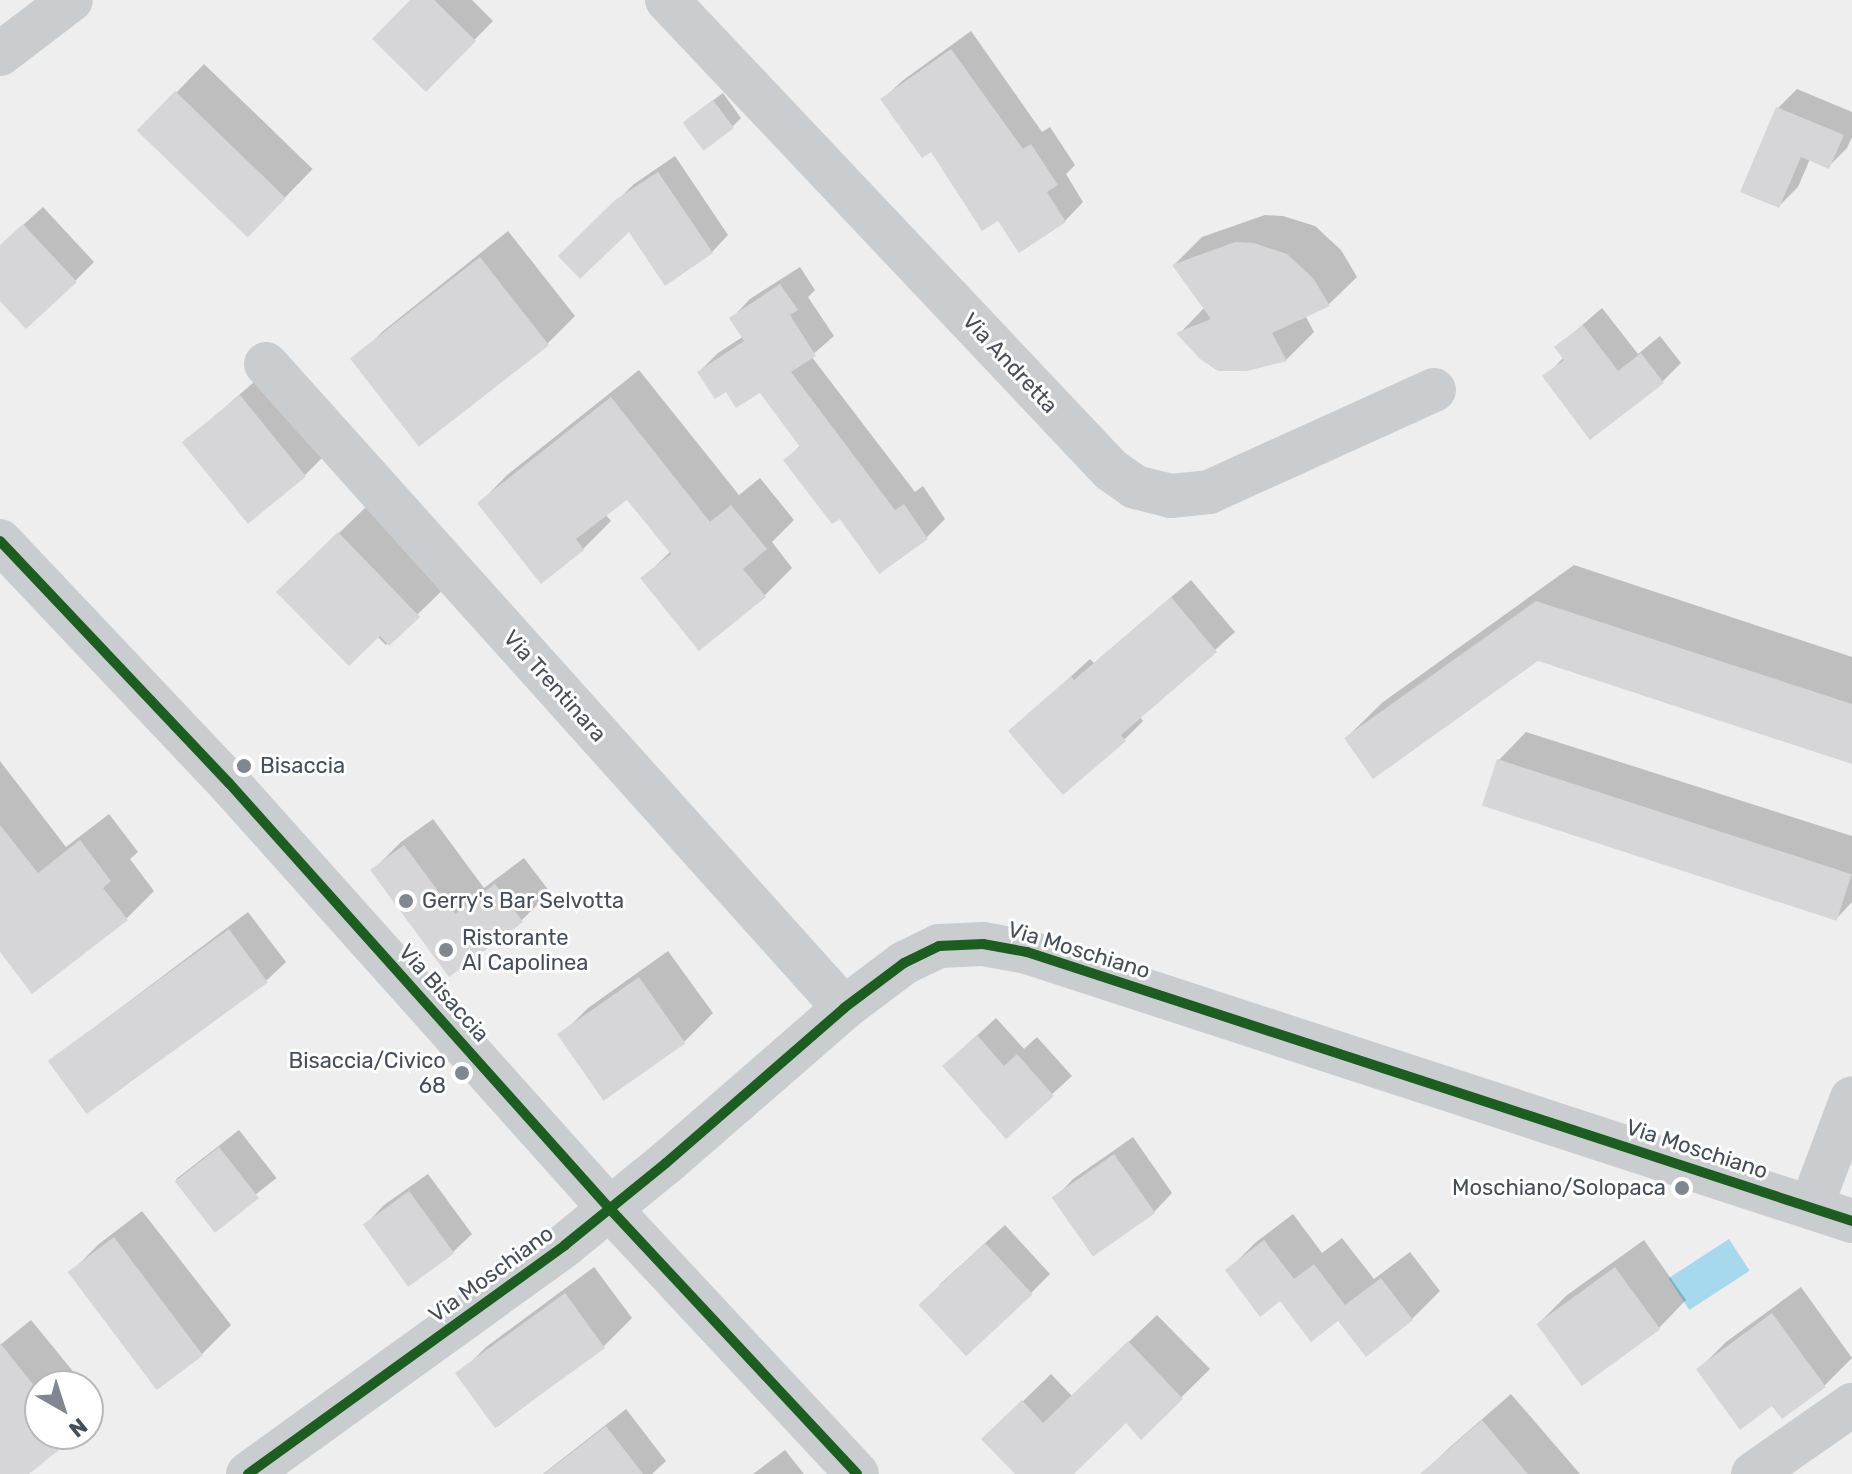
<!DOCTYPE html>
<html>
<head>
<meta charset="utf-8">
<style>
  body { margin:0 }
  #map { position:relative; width:1852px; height:1474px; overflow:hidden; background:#efeeee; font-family:Rubik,sans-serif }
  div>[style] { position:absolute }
  .water>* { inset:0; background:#a6d9ed; transform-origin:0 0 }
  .shadow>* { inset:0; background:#0003; transform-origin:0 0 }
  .building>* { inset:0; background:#d6d6d9; transform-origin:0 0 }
  .minor>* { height:44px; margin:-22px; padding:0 22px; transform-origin:22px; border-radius:22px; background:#cacdcf }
  .cycleway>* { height:10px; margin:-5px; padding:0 5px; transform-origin:5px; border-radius:5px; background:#1b5e20 }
  .dots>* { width:22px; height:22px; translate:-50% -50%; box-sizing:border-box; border:4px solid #fff; border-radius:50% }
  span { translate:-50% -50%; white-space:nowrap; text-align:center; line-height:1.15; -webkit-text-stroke:6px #fff; paint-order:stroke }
  .street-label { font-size:22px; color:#454f5b }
  .poi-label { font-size:22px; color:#454f5b }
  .left { translate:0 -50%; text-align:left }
  .right { translate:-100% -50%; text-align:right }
  .north { position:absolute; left:24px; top:1370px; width:80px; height:80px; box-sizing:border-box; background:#fff; border:2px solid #b5b9bd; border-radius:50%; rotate:141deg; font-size:22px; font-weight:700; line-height:32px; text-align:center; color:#454f5b }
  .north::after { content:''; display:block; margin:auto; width:28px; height:36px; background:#80878e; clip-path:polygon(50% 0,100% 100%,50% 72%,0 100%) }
</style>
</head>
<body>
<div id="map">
  <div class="water">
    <i style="left:1729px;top:1239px;width:38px;height:72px;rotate:57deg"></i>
  </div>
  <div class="shadow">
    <i style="clip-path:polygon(412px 0,472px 0,493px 21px,426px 89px)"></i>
    <i style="clip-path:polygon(971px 31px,1042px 132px,1050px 127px,1075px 165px,1066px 174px,1083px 202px,1065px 221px,999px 218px,883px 99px,902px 81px)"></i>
    <i style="left:204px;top:64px;width:151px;height:93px;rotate:44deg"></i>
    <i style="clip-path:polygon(1797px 89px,1852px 112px,1852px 137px,1847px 148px,1828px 167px,1810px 159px,1798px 187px,1779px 206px,1743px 191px,1778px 108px)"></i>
    <i style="clip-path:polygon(723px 93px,741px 118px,732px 127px,684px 122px)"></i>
    <i style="clip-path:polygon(675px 156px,728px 235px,712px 252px,629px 229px,561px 256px,634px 184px)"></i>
    <i style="clip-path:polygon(43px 207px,94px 262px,75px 281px,0 298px,0 246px)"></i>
    <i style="clip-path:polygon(1265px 215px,1283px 216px,1315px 226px,1341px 250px,1357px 277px,1329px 304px,1305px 315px,1314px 332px,1286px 360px,1179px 334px,1205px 307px,1174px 265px,1202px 237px)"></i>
    <i style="clip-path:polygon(508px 231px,575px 316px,547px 344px,354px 360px,382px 332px)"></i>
    <i style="clip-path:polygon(800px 267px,815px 290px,808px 297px,834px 336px,811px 356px,915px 492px,923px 486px,945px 519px,926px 538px,840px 516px,785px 460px,801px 445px,760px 390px,726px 389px,699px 372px,718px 353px,744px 336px,732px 318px,750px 299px)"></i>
    <i style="clip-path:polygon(1602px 308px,1638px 354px,1660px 336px,1681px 363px,1662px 382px,1545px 377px,1564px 357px,1557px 347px)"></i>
    <i style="clip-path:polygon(269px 369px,332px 448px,304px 476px,184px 443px)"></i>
    <i style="clip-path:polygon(639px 370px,739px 495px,760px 478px,794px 520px,772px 542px,792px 568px,764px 596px,643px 578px,671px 551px,627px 497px,605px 514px,611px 521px,583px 549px,480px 503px,507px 475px)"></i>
    <i style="left:367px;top:506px;width:113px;height:83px;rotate:46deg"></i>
    <i style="clip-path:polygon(1574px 565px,1852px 657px,1852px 762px,1538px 659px,1346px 738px,1383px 702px)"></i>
    <i style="clip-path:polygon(1191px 580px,1235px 632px,1140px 717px,1143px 721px,1125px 739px,1011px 731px,1090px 659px,1094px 663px)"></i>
    <i style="clip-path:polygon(1526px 732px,1852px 836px,1852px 902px,1838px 917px,1499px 760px)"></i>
    <i style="clip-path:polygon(0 761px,66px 847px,109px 814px,138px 852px,130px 859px,154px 891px,126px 919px,0 949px)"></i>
    <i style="clip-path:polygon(433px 819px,484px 888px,524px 858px,550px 892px,522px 920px,449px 974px,373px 870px,401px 842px)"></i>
    <i style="clip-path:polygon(248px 912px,286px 962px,267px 980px,52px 1064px,71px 1045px)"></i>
    <i style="clip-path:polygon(668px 951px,713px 1013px,685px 1041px,605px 1098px,560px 1036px,588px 1008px)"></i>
    <i style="clip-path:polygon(996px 1018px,1024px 1049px,1037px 1037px,1072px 1076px,1006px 1136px,944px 1066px)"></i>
    <i style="left:239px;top:1130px;width:61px;height:80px;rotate:52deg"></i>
    <i style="clip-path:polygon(1133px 1137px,1172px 1193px,1154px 1212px,1055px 1198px,1073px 1179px)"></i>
    <i style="clip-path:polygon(428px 1174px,472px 1234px,453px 1252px,409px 1284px,366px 1224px,384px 1205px)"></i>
    <i style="clip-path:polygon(142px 1211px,231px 1325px,203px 1353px,160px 1387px,71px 1272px,99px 1244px)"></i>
    <i style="clip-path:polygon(1293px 1214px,1322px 1253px,1342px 1238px,1374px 1279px,1410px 1252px,1440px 1291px,1412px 1319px,1338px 1318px,1280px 1299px,1227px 1271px,1255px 1243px)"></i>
    <i style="clip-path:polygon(1005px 1225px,1050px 1274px,1031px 1293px,939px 1285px)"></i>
    <i style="clip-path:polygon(1644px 1240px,1686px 1300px,1659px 1328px,1539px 1323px,1567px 1295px)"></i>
    <i style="clip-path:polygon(594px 1267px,632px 1318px,604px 1346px,497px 1427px,458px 1375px,486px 1347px)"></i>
    <i style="clip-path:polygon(1801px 1287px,1852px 1358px,1824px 1386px,1773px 1403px,1698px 1370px,1726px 1342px)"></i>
    <i style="clip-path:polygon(1157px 1315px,1210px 1369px,1141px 1437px,1126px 1421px,1071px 1474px,1017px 1474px,1012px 1412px,1051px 1374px,1072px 1396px)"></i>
    <i style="clip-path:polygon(31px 1320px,85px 1386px,40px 1386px,40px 1434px,75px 1434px,26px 1474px,0 1474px,0 1345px)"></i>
    <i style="clip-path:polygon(88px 1390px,102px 1407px,88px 1421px)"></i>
    <i style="clip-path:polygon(1511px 1394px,1580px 1474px,1422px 1474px,1450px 1447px)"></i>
    <i style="clip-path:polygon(626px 1409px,666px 1461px,652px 1474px,543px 1474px)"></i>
    <i style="clip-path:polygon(785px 1450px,804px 1474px,753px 1474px)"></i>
  </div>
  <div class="building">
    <i style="clip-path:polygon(410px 0,434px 0,476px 41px,426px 92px,372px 39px)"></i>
    <i style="clip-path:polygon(951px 49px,1023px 149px,1031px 144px,1058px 185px,1047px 192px,1066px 222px,1019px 253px,998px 221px,982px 231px,931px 152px,922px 158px,880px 99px)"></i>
    <i style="left:175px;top:91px;width:154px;height:55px;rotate:44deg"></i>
    <i style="left:713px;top:100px;width:35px;height:38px;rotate:53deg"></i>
    <i style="clip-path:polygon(1776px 107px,1844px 135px,1829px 169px,1801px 157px,1779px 208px,1740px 192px)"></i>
    <i style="clip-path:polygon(658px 172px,713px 253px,665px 286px,629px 232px,580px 279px,558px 256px,615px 200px)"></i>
    <i style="clip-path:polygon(23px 224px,77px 282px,26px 329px,0 301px,0 245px)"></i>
    <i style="clip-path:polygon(1235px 242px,1254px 243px,1287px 254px,1313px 278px,1330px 306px,1272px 333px,1287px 361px,1247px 371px,1218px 371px,1200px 359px,1176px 333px,1211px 319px,1172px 265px)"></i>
    <i style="left:480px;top:257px;width:112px;height:165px;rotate:52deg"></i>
    <i style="clip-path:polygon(780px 284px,798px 310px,790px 315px,816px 356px,791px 372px,895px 510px,904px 504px,928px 539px,879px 574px,840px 519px,832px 524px,783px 460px,800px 447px,760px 393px,736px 408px,726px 392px,715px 399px,697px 372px,744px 341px,729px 318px)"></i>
    <i style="clip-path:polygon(1583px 325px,1618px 371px,1641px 353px,1664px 383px,1590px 440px,1542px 376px,1564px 360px,1554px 347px)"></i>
    <i style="left:240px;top:395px;width:105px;height:75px;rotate:51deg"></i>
    <i style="clip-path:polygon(611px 397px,710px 522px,731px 505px,767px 549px,743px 569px,766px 597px,699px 651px,640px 578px,671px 554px,627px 500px,576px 539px,584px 550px,541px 584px,477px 503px)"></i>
    <i style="clip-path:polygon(338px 532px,420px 617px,389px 646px,380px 636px,349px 666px,276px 592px)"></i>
    <i style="clip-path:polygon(1171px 597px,1217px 652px,1121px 735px,1126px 741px,1063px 795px,1008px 731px,1071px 676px,1074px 680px)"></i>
    <i style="clip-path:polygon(1536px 601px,1852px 704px,1852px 764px,1538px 661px,1373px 779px,1344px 738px)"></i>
    <i style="left:1497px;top:759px;width:373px;height:49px;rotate:18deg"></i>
    <i style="clip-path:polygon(0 825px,38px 873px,80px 840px,111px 881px,103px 888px,128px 920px,32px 994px,0 952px)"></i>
    <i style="clip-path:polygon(404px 845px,455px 914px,495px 884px,523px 922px,449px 977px,370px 870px)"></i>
    <i style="left:229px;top:929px;width:66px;height:224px;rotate:54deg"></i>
    <i style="left:639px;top:977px;width:81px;height:100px;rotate:55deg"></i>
    <i style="clip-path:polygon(977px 1035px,1004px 1066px,1017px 1054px,1054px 1096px,1006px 1139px,942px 1066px)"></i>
    <i style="left:219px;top:1147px;width:65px;height:56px;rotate:52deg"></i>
    <i style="left:1114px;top:1154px;width:72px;height:76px;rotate:55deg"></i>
    <i style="left:409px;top:1191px;width:77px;height:57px;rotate:54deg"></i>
    <i style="left:114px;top:1237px;width:148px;height:58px;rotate:53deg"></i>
    <i style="clip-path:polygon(1264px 1240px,1294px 1279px,1314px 1264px,1345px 1305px,1381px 1278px,1413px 1320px,1366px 1357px,1338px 1321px,1311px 1342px,1280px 1301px,1260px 1317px,1225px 1270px)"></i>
    <i style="left:985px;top:1243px;width:70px;height:91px;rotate:47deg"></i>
    <i style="left:1615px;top:1267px;width:77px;height:97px;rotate:54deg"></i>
    <i style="left:565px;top:1293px;width:68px;height:136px;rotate:54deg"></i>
    <i style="clip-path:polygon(1772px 1313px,1826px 1387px,1782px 1419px,1772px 1406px,1740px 1430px,1696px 1369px)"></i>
    <i style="clip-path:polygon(1128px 1341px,1183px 1399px,1141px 1440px,1126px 1423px,1074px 1474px,1015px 1474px,981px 1439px,1022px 1400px,1043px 1423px)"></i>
    <i style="clip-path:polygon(0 1343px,40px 1393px,40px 1434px,79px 1434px,29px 1474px,0 1474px)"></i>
    <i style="clip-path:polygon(1482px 1420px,1528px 1474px,1420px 1474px)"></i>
    <i style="clip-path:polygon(606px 1426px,643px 1474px,544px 1474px)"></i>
  </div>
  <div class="minor">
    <i style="left:667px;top:0;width:647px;rotate:46.63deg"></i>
    <i style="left:1111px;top:470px;width:29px;rotate:35deg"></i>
    <i style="left:1135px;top:487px;width:37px;rotate:14deg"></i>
    <i style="left:1171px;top:496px;width:38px;rotate:-6deg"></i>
    <i style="left:1209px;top:492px;width:247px;rotate:-24.4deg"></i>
    <i style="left:0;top:54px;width:89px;rotate:-37.3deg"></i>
    <i style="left:266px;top:364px;width:865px;rotate:48.09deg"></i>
    <i style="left:0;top:541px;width:333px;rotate:46.6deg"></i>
    <i style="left:229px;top:783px;width:572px;rotate:48.19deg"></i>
    <i style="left:610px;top:1209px;width:362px;rotate:47deg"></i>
    <i style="left:1811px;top:1207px;width:116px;rotate:-69.4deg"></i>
    <i style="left:248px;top:1474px;width:391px;rotate:-35.8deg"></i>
    <i style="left:565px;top:1245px;width:130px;rotate:-39.1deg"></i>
    <i style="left:666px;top:1163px;width:236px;rotate:-41deg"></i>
    <i style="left:844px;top:1008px;width:75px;rotate:-36.9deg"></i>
    <i style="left:904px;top:963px;width:39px;rotate:-26deg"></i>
    <i style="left:939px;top:946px;width:44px;rotate:-2.6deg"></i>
    <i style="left:983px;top:944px;width:45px;rotate:10.3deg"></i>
    <i style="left:1027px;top:952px;width:868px;rotate:18.06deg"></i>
    <i style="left:1753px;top:1474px;width:121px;rotate:-34.9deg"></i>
  </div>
  <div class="cycleway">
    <i style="left:0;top:541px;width:333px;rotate:46.6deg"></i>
    <i style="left:229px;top:783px;width:572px;rotate:48.19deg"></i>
    <i style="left:610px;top:1209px;width:362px;rotate:47deg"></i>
    <i style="left:248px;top:1474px;width:391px;rotate:-35.8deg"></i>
    <i style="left:565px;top:1245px;width:130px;rotate:-39.1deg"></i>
    <i style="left:666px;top:1163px;width:236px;rotate:-41deg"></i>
    <i style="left:844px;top:1008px;width:75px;rotate:-36.9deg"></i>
    <i style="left:904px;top:963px;width:39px;rotate:-26deg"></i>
    <i style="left:939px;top:946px;width:44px;rotate:-2.6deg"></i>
    <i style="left:983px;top:944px;width:45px;rotate:10.3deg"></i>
    <i style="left:1027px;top:952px;width:868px;rotate:18.06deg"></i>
  </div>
  <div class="dots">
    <i style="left:244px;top:766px;background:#80878e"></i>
    <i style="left:406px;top:901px;background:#80878e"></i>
    <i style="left:446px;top:950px;background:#80878e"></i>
    <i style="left:462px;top:1073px;background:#80878e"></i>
    <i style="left:1682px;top:1188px;background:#80878e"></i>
  </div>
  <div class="street-label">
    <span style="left:1010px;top:363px;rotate:47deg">Via Andretta</span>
    <span style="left:555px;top:686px;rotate:48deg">Via Trentinara</span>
    <span style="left:1079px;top:950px;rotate:17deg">Via Moschiano</span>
    <span style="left:444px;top:993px;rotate:48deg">Via Bisaccia</span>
    <span style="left:1697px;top:1149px;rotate:18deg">Via Moschiano</span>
    <span style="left:491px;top:1274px;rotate:-36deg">Via Moschiano</span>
  </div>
  <div class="poi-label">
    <span class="left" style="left:260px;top:766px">Bisaccia</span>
    <span class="left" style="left:422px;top:901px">Gerry's Bar Selvotta</span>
    <span class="left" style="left:462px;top:950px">Ristorante<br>Al Capolinea</span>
    <span class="right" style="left:446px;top:1073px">Bisaccia/Civico<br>68</span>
    <span class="right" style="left:1666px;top:1188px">Moschiano/Solopaca</span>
  </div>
  <div class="north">N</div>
</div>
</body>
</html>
